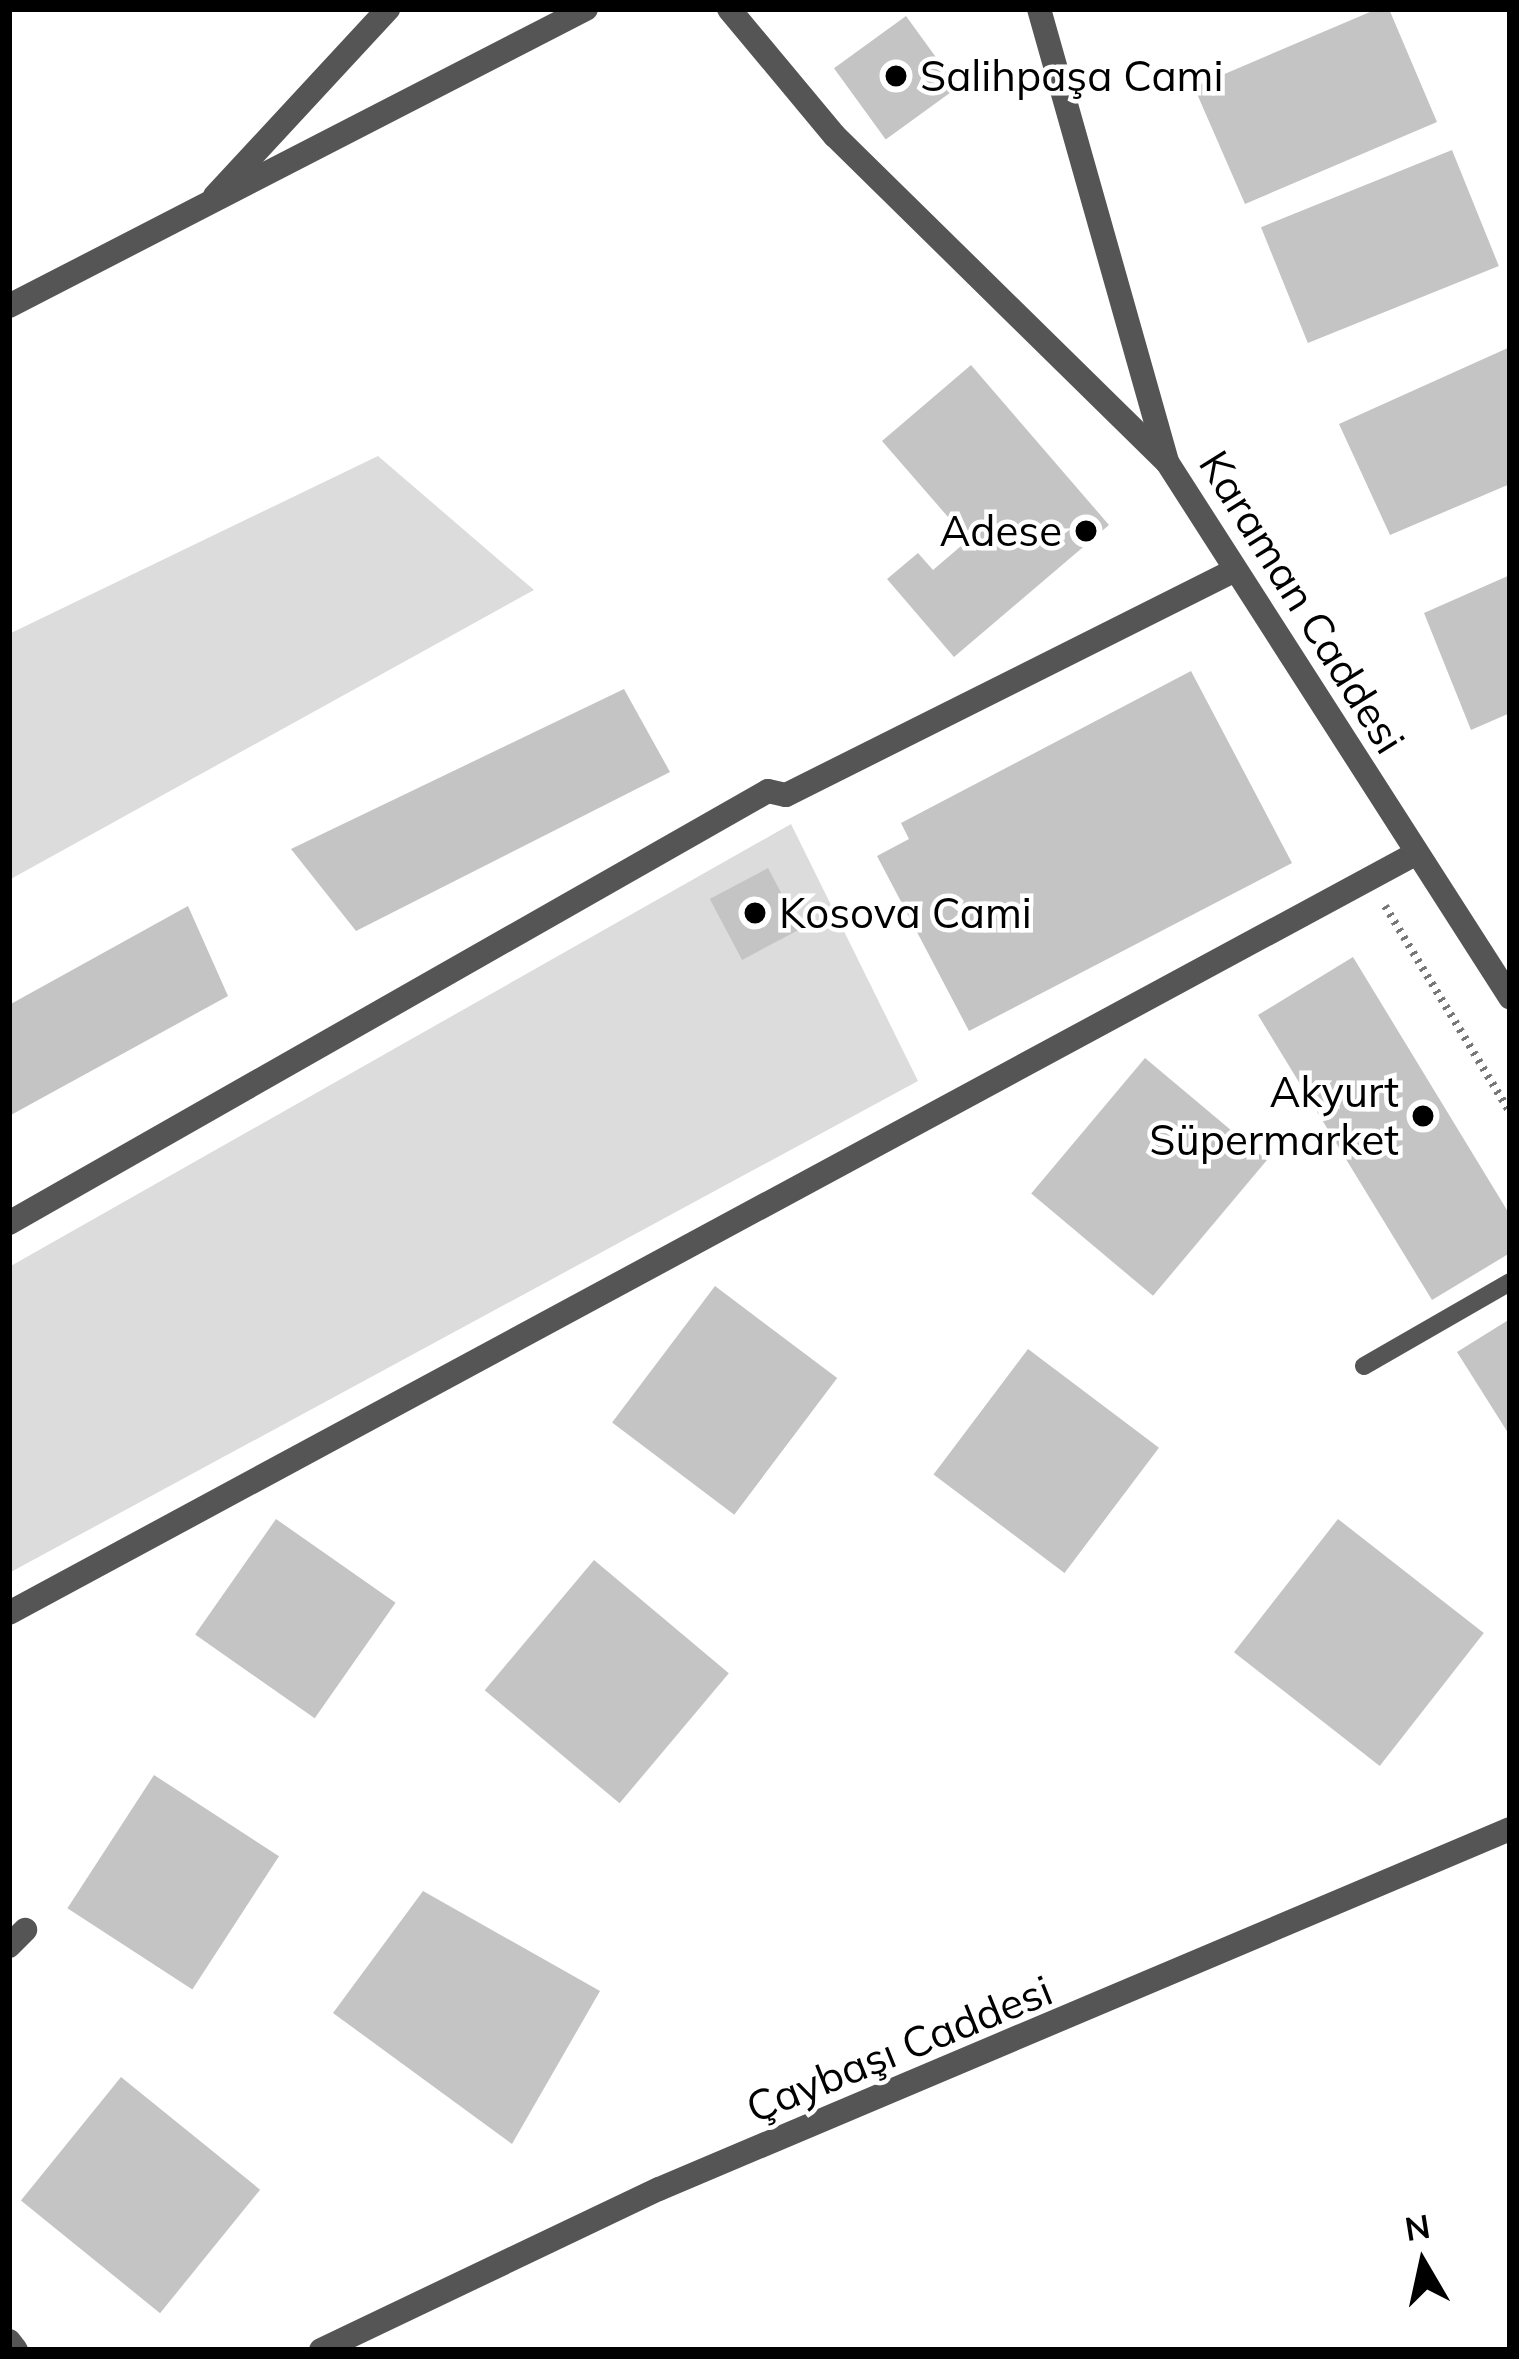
<!DOCTYPE html>
<html>
<head>
<meta charset="utf-8">
<style>
  body { margin:0 }
  #map { position:relative; width:1519px; height:2359px; overflow:hidden; background:#fff; font-family:Mulish,sans-serif }
  div>[style] { position:absolute }
  .green>* { inset:0; background:#dcdcdc }
  .building>* { inset:0; background:#c4c4c4; transform-origin:0 0 }
  .path>* { height:8px; margin-top:-4px; transform-origin:0; background:repeating-linear-gradient(90deg,#777 0 3px,transparent 0 9px) }
  .service>* { height:18px; margin:-9px; padding:0 9px; transform-origin:9px; border-radius:9px; background:#555 }
  .minor>* { height:24px; margin:-12px; padding:0 12px; transform-origin:12px; border-radius:12px; background:#555 }
  .tertiary>* { height:24px; margin:-12px; padding:0 12px; transform-origin:12px; border-radius:12px; background:#555 }
  .dots>* { width:33px; height:33px; translate:-50% -50%; box-sizing:border-box; border:6px solid #fff; border-radius:50% }
  span { translate:-50% -50%; white-space:nowrap; text-align:center; line-height:1.15; -webkit-text-stroke:9px #fff; paint-order:stroke }
  .poi-label { font-size:42px; color:#000 }
  .left { translate:0 -50%; text-align:left }
  .right { translate:-100% -50%; text-align:right }
  .street-label { font-size:42px; color:#000 }
  .frame { position:absolute; inset:0; border:12px solid #000; pointer-events:none }
  .north { position:absolute; left:1363px; top:2203px; width:120px; height:120px; -webkit-text-stroke:9px #fff; paint-order:stroke; rotate:351deg; font-size:33px; font-weight:700; line-height:48px; text-align:center; color:#000 }
  .north::after { content:''; display:block; margin:auto; width:42px; height:54px; background:#000; clip-path:polygon(50% 0,100% 100%,50% 72%,0 100%) }
</style>
</head>
<body>
<div id="map">
  <div class="green">
    <i style="clip-path:polygon(378px 456px,534px 590px,9px 880px,9px 634px)"></i>
    <i style="clip-path:polygon(791px 824px,918px 1081px,9px 1573px,9px 1267px)"></i>
  </div>
  <div class="building">
    <i style="clip-path:polygon(1377px 9px,1389px 9px,1437px 122px,1245px 204px,1194px 87px)"></i>
    <i style="left:906px;top:16px;width:88px;height:89px;rotate:54deg"></i>
    <i style="left:1452px;top:150px;width:125px;height:206px;rotate:68deg"></i>
    <i style="clip-path:polygon(1510px 347px,1510px 484px,1390px 535px,1339px 424px)"></i>
    <i style="clip-path:polygon(971px 365px,1109px 525px,954px 657px,887px 579px,918px 553px,933px 570px,968px 540px,882px 441px)"></i>
    <i style="clip-path:polygon(1510px 575px,1510px 713px,1471px 730px,1424px 613px)"></i>
    <i style="clip-path:polygon(1191px 671px,1292px 863px,969px 1031px,877px 856px,909px 839px,901px 823px)"></i>
    <i style="clip-path:polygon(624px 689px,670px 772px,356px 931px,291px 849px)"></i>
    <i style="left:768px;top:868px;width:69px;height:66px;rotate:62deg"></i>
    <i style="clip-path:polygon(188px 906px,228px 996px,9px 1116px,9px 1005px)"></i>
    <i style="clip-path:polygon(1353px 957px,1510px 1215px,1510px 1253px,1432px 1300px,1258px 1015px)"></i>
    <i style="left:1145px;top:1058px;width:159px;height:177px;rotate:40deg"></i>
    <i style="left:715px;top:1286px;width:153px;height:171px;rotate:37deg"></i>
    <i style="clip-path:polygon(1510px 1319px,1510px 1436px,1457px 1352px)"></i>
    <i style="left:1028px;top:1349px;width:164px;height:157px;rotate:37deg"></i>
    <i style="left:276px;top:1519px;width:146px;height:141px;rotate:35deg"></i>
    <i style="left:1338px;top:1519px;width:185px;height:169px;rotate:38deg"></i>
    <i style="left:594px;top:1560px;width:176px;height:170px;rotate:40deg"></i>
    <i style="left:154px;top:1775px;width:149px;height:159px;rotate:33deg"></i>
    <i style="clip-path:polygon(423px 1891px,600px 1991px,512px 2144px,333px 2013px)"></i>
    <i style="left:121px;top:2077px;width:179px;height:159px;rotate:39deg"></i>
  </div>
  <div class="path">
    <i style="left:1385px;top:906px;width:241px;rotate:58.8deg"></i>
  </div>
  <div class="service">
    <i style="left:1364px;top:1366px;width:168px;rotate:-29.9deg"></i>
  </div>
  <div class="minor">
    <i style="left:729px;top:9px;width:165px;rotate:50.2deg"></i>
    <i style="left:835px;top:136px;width:465px;rotate:44.5deg"></i>
    <i style="left:215px;top:196px;width:255px;rotate:-47.2deg"></i>
    <i style="left:9px;top:1223px;width:873px;rotate:-29.65deg"></i>
    <i style="left:768px;top:791px;width:18px;rotate:13deg"></i>
    <i style="left:786px;top:795px;width:499px;rotate:-26.6deg"></i>
    <i style="left:9px;top:1613px;width:1598px;rotate:-28.36deg"></i>
    <i style="left:9px;top:1946px;width:23px;rotate:-45deg"></i>
    <i style="left:9px;top:2341px;width:11px;rotate:52deg"></i>
  </div>
  <div class="tertiary">
    <i style="left:1039px;top:9px;width:471px;rotate:74.2deg"></i>
    <i style="left:1167px;top:462px;width:636px;rotate:57.34deg"></i>
    <i style="left:9px;top:306px;width:649px;rotate:-27.24deg"></i>
    <i style="left:321px;top:2350px;width:374px;rotate:-25.5deg"></i>
    <i style="left:659px;top:2189px;width:924px;rotate:-22.93deg"></i>
  </div>
  <div class="dots">
    <i style="left:896px;top:76px;background:#000"></i>
    <i style="left:1086px;top:531px;background:#000"></i>
    <i style="left:755px;top:913px;background:#000"></i>
    <i style="left:1423px;top:1116px;background:#000"></i>
  </div>
  <div class="poi-label">
    <span class="left" style="left:920px;top:76px">Salihpaşa Cami</span>
    <span class="right" style="left:1062px;top:531px">Adese</span>
    <span class="left" style="left:779px;top:913px">Kosova Cami</span>
    <span class="right" style="left:1399px;top:1116px">Akyurt<br>Süpermarket</span>
  </div>
  <div class="street-label">
    <span style="left:1302px;top:602px;rotate:58deg">Karaman Caddesi</span>
    <span style="left:899px;top:2049px;rotate:-22deg">Çaybaşı Caddesi</span>
  </div>
  <div class="frame"></div>
  <div class="north">N</div>
</div>
</body>
</html>
